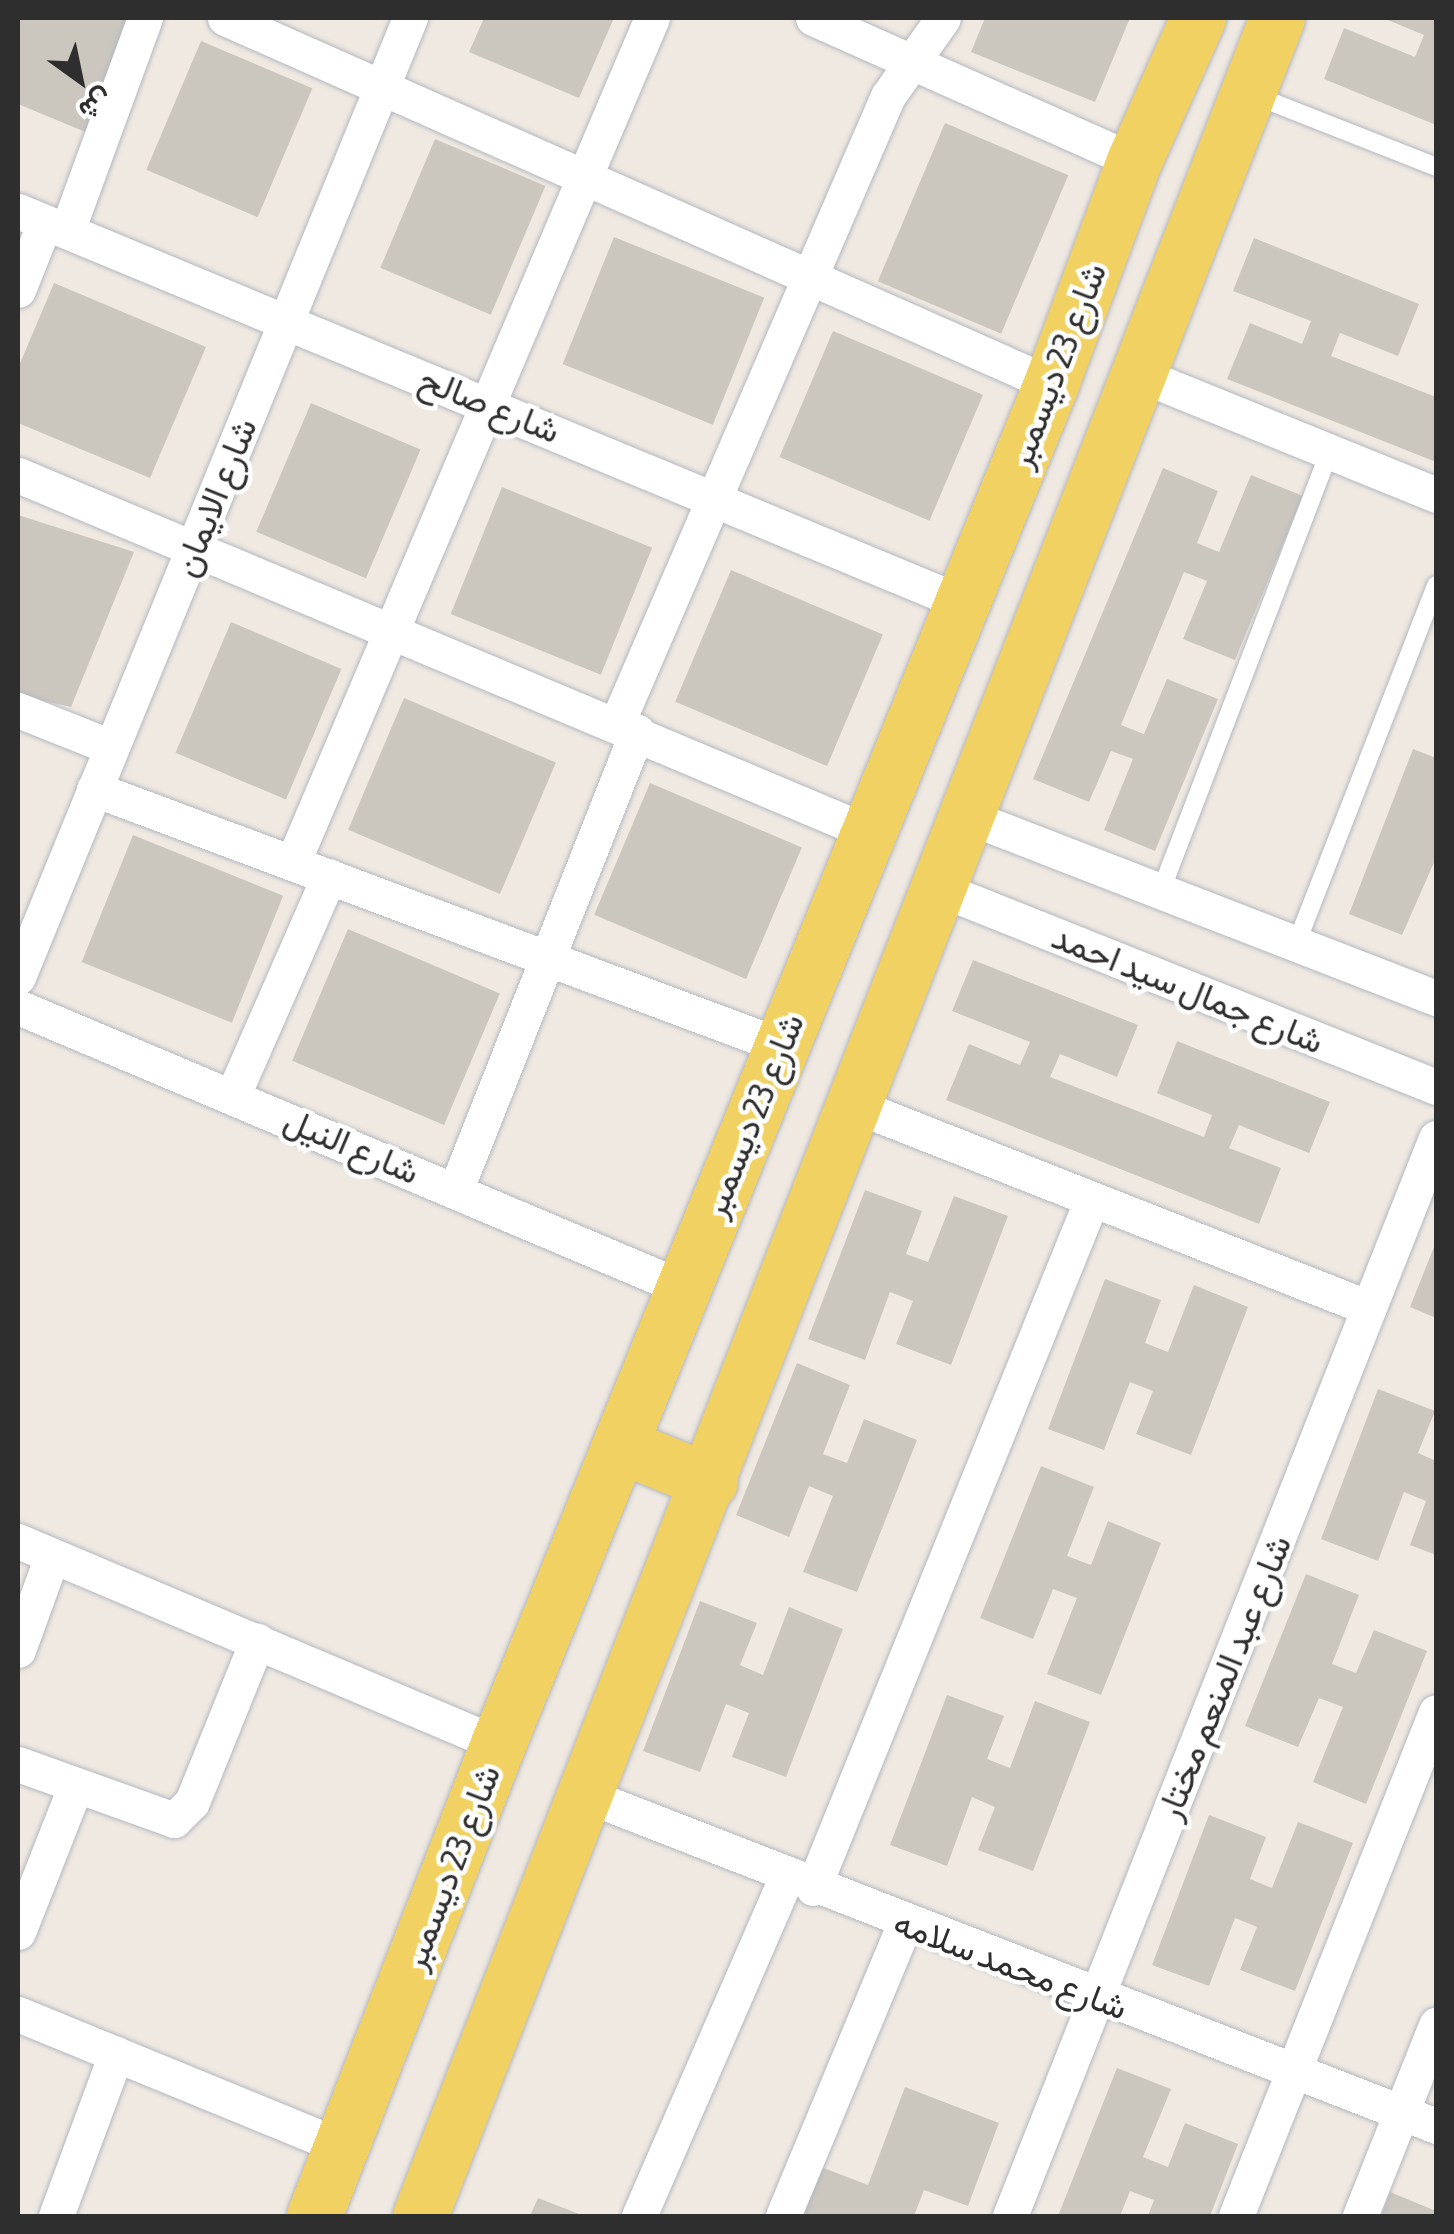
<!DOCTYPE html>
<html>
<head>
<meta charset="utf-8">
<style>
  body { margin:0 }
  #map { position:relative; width:1454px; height:2234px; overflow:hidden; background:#efe9e1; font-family:"Asap Condensed",Vazirmatn,sans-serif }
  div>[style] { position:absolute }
  .building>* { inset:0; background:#cbc7bf; transform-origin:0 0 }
  .roads { filter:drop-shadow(0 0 2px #b4b7c1) drop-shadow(0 0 2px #b4b7c1) }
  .lane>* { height:18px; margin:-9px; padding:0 9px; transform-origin:9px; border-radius:9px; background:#fff }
  .street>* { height:35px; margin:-17.5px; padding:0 17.5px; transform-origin:17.5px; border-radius:17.5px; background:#fff }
  .primary>* { height:55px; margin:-27.5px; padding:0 27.5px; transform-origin:27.5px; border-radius:27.5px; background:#f2d163 }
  span { translate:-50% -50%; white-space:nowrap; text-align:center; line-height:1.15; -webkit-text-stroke:9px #fff; paint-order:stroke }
  .street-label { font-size:35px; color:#2e2e2e }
  .frame { position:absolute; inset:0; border:20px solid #2e2e2e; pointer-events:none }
  .north { position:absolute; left:30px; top:30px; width:100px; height:100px; -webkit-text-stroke:8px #fff; paint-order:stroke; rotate:147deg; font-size:28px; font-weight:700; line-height:40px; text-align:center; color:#2e2e2e }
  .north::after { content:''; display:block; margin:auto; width:35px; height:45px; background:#2e2e2e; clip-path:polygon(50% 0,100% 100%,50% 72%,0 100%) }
</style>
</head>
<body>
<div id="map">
  <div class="building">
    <i style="clip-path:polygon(18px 18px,144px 18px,95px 136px,18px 104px)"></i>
    <i style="clip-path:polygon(484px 18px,614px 18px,579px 98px,469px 52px)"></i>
    <i style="clip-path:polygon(985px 18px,1130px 18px,1095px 102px,971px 52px)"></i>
    <i style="clip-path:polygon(1383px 18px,1436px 18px,1436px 125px,1324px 79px,1344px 28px,1415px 57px,1424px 35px)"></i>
    <i style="left:201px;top:41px;width:121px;height:140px;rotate:23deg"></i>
    <i style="left:945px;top:123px;width:134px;height:172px;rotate:23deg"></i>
    <i style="left:435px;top:139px;width:120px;height:140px;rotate:23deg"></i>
    <i style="left:614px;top:237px;width:162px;height:137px;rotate:22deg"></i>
    <i style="clip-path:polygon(1254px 238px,1419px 304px,1398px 356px,1340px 333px,1331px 356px,1436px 397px,1436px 462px,1227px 379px,1250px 323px,1302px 344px,1311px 321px,1233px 291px)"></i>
    <i style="clip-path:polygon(54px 283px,206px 347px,150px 478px,18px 423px,18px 368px)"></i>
    <i style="left:833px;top:331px;width:163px;height:137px;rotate:23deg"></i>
    <i style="left:311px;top:403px;width:119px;height:140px;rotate:23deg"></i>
    <i style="clip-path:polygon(1163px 468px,1218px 491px,1197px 543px,1219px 552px,1251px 475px,1303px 496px,1235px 660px,1183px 639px,1207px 581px,1184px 572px,1121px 725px,1144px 734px,1167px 679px,1218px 699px,1155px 851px,1104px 830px,1133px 759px,1111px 751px,1089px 802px,1033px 779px)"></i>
    <i style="left:502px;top:487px;width:162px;height:137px;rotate:22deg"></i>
    <i style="clip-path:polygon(18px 515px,134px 552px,71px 707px,18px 695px)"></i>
    <i style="left:731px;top:570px;width:165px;height:143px;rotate:23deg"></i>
    <i style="left:231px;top:622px;width:120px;height:142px;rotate:23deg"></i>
    <i style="left:404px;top:698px;width:165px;height:143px;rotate:23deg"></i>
    <i style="clip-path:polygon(1413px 749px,1436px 758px,1436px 858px,1402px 935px,1349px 914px)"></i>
    <i style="left:650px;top:783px;width:165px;height:143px;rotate:23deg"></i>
    <i style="left:133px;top:835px;width:162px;height:137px;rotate:22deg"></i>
    <i style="left:348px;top:929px;width:165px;height:143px;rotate:23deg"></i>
    <i style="clip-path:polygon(973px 960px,1138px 1025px,1117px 1077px,1060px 1054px,1050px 1077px,1204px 1137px,1212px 1115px,1157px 1093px,1177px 1041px,1330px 1102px,1309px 1153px,1239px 1125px,1229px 1148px,1281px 1168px,1259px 1224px,946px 1100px,969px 1044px,1020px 1065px,1030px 1042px,952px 1011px)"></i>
    <i style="clip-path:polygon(865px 1190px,922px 1211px,906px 1254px,928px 1262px,954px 1196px,1008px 1216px,951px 1365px,896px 1344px,913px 1301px,890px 1292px,865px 1360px,808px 1339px)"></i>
    <i style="clip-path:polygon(1436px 1242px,1436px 1318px,1410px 1307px)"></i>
    <i style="clip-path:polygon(1105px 1279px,1161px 1300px,1145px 1343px,1168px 1352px,1194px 1285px,1248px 1307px,1191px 1455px,1136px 1434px,1153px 1391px,1130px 1382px,1104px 1450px,1048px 1429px)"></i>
    <i style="clip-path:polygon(797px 1363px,850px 1385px,823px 1454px,847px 1463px,864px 1419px,917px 1440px,857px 1592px,803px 1572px,833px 1496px,809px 1486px,789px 1537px,736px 1515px)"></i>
    <i style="clip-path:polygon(1378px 1389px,1435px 1411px,1418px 1453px,1436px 1461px,1436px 1555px,1410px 1545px,1426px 1501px,1404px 1492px,1378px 1561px,1321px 1539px)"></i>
    <i style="clip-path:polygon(1041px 1466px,1094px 1487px,1067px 1556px,1091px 1565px,1108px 1521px,1161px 1543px,1101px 1695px,1047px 1674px,1077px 1598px,1053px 1589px,1033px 1639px,980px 1618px)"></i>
    <i style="clip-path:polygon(1306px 1574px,1359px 1595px,1332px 1664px,1356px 1673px,1374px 1630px,1427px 1651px,1366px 1804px,1313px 1782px,1343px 1707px,1319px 1698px,1298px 1747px,1245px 1726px)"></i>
    <i style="clip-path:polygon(700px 1601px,757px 1623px,740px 1665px,763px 1675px,789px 1607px,843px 1629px,786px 1777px,732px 1757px,749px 1713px,726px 1704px,700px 1772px,643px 1751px)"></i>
    <i style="clip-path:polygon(947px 1695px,1004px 1716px,987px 1759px,1010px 1768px,1035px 1701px,1090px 1722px,1033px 1871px,978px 1850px,995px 1807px,972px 1797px,947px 1866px,890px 1845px)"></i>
    <i style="clip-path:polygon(1209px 1815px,1266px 1837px,1250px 1879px,1272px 1888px,1298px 1822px,1353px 1843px,1295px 1991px,1240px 1970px,1257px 1927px,1235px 1918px,1209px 1986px,1152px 1965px)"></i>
    <i style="clip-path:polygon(1117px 2068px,1171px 2089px,1143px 2157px,1168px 2167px,1185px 2123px,1238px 2144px,1210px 2216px,1148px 2216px,1154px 2200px,1130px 2191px,1120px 2216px,1058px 2216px)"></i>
    <i style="clip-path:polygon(905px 2087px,999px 2123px,968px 2206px,924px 2190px,914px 2216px,802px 2216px,821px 2167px,868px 2185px)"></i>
    <i style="clip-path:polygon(1390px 2192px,1436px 2211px,1436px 2216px,1381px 2216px)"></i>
    <i style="clip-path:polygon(538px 2198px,584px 2216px,530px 2216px)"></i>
  </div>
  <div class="roads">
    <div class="lane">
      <i style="left:1251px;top:94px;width:199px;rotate:21.5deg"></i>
      <i style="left:1162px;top:888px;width:467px;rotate:-69deg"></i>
      <i style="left:1297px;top:942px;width:383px;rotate:-68.7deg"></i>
    </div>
    <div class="street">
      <i style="left:225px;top:18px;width:903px;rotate:23.9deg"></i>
      <i style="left:813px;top:18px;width:351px;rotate:24deg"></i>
      <i style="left:18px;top:211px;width:1021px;rotate:22.52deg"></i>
      <i style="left:67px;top:231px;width:227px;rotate:-69.9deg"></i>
      <i style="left:18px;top:290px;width:73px;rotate:-68.3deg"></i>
      <i style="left:1141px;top:375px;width:318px;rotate:22.1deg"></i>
      <i style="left:18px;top:475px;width:920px;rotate:22.77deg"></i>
      <i style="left:18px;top:710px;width:100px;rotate:21.7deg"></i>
      <i style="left:617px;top:723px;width:683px;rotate:-66.63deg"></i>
      <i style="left:888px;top:96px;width:95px;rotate:-54.8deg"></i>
      <i style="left:94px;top:789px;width:731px;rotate:20.49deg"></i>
      <i style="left:969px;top:817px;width:501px;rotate:21.19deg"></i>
      <i style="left:293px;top:862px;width:917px;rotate:-66.96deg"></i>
      <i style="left:940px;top:889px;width:534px;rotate:21.76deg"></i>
      <i style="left:18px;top:977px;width:1036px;rotate:-67.77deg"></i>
      <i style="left:18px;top:1007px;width:723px;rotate:22.88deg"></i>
      <i style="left:233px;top:1095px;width:239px;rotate:-66.3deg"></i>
      <i style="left:856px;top:1106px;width:551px;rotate:21.49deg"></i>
      <i style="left:456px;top:1189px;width:492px;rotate:-68.4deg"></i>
      <i style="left:18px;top:1541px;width:521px;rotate:22.92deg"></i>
      <i style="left:18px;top:1650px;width:100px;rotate:-70.1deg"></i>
      <i style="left:18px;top:1764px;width:166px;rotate:19.7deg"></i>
      <i style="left:174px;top:1820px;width:25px;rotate:-45deg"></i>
      <i style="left:192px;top:1802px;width:174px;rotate:-68deg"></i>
      <i style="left:588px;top:1796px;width:910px;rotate:21.26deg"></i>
      <i style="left:813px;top:1888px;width:743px;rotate:-67.96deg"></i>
      <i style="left:18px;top:1932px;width:156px;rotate:-68.5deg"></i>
      <i style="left:18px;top:2014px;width:350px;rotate:22.3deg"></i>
      <i style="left:56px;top:2216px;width:173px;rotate:-69.7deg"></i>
      <i style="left:639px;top:2216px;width:369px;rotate:-66.5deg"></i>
      <i style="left:783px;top:2216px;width:317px;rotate:-67.4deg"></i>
      <i style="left:1010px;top:2216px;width:1159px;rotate:-68.44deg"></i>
      <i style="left:1236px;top:2216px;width:542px;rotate:-68.36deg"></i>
      <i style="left:1360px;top:2216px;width:206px;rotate:-68.3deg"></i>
    </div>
    <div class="primary">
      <i style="left:620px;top:1445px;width:97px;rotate:22.3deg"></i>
      <i style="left:314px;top:2216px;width:507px;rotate:-68.7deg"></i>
      <i style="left:498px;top:1744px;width:1468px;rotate:-67.87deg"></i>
      <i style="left:1051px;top:384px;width:238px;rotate:-69.6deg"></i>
      <i style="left:1134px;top:161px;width:157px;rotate:-65.9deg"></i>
      <i style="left:420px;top:2216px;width:2359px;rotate:-68.7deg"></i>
    </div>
  </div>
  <div class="street-label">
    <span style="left:1056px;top:365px;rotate:-69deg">شارع 23 ديسمبر</span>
    <span style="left:490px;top:404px;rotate:22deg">شارع صالح</span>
    <span style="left:214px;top:497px;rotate:-68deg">شارع الايمان</span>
    <span style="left:1188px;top:988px;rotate:22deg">شارع جمال سيد احمد</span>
    <span style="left:752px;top:1115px;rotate:-68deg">شارع 23 ديسمبر</span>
    <span style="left:352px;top:1145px;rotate:23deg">شارع النيل</span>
    <span style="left:1223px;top:1677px;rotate:-68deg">شارع عبد المنعم مختار</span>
    <span style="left:450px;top:1867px;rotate:-69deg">شارع 23 ديسمبر</span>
    <span style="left:1011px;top:1964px;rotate:21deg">شارع محمد سلامه</span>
  </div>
  <div class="frame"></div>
  <div class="north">ش</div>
</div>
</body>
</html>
